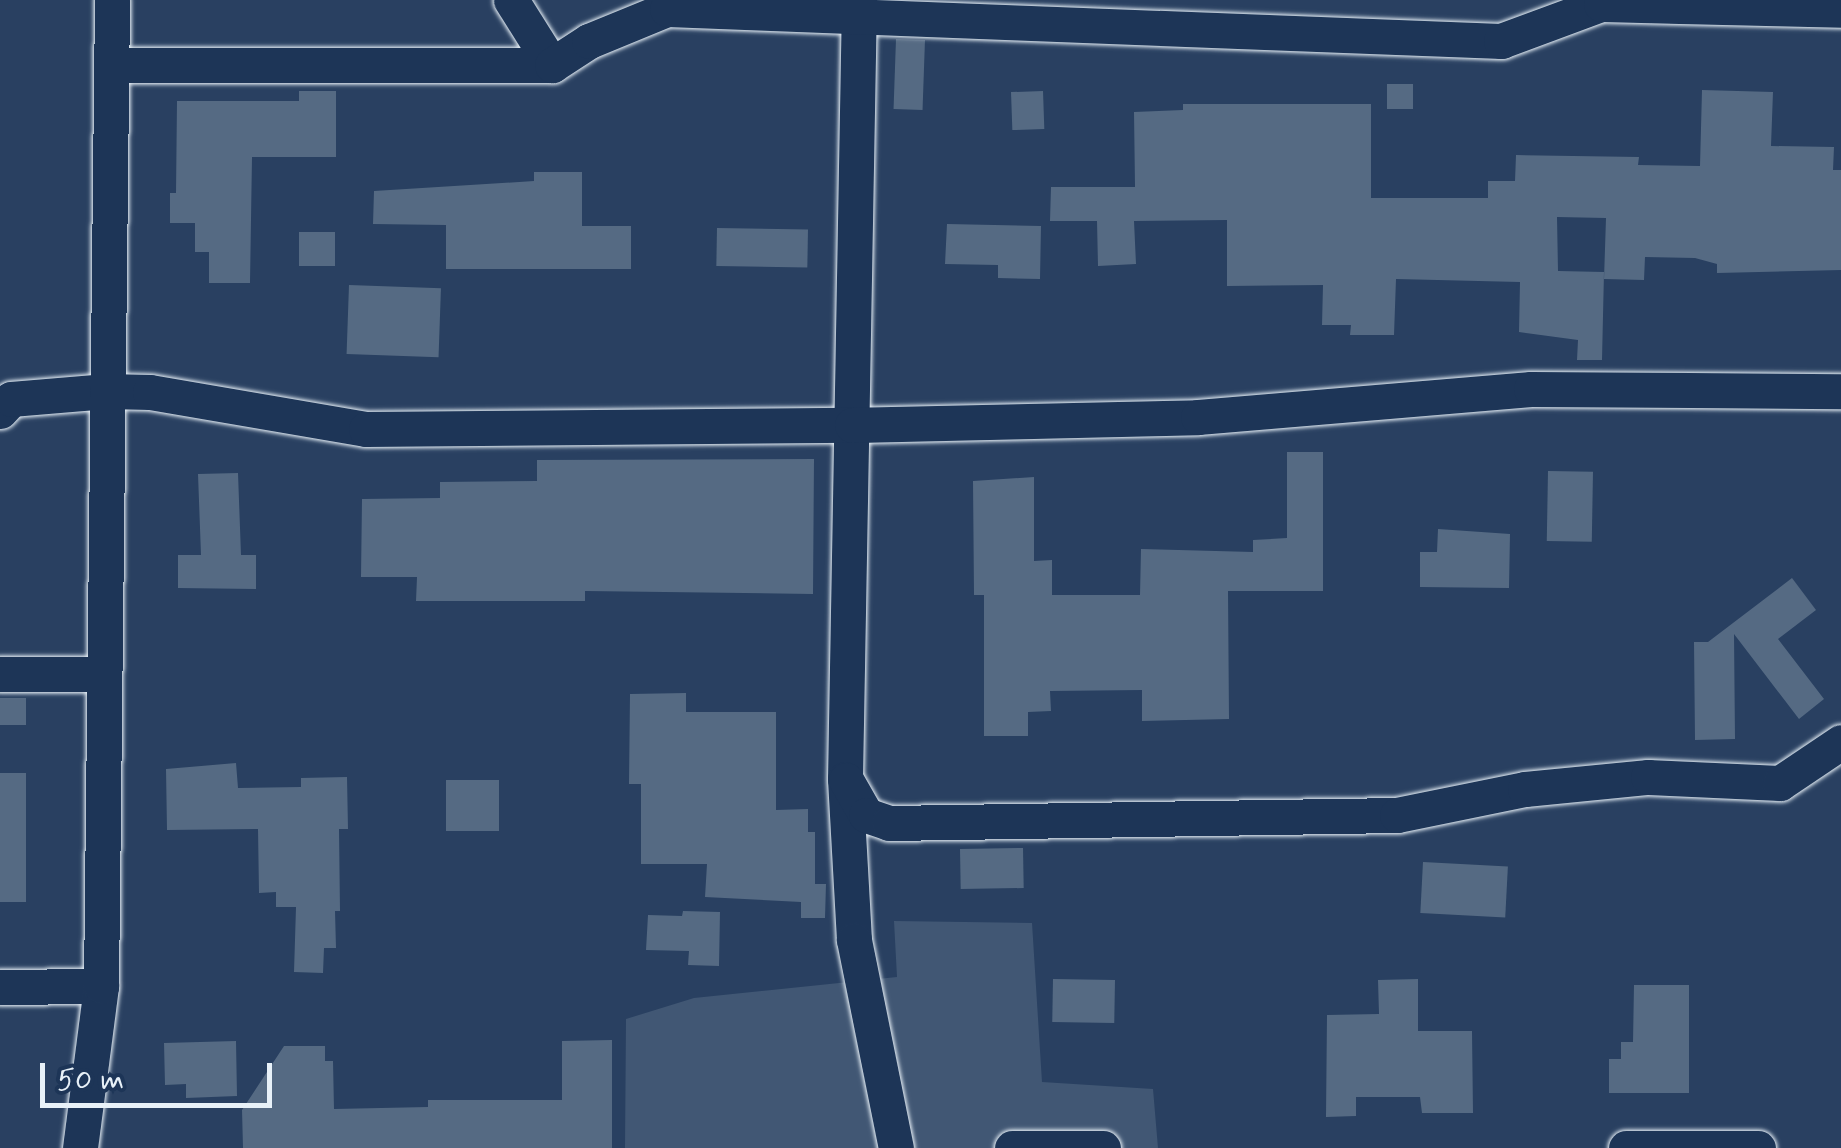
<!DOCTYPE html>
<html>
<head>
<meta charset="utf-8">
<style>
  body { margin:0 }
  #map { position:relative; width:1841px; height:1148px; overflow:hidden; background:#294061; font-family:Mynerve,sans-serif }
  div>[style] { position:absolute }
  .green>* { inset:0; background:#415774 }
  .building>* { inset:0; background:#556a83; transform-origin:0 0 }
  .roads { filter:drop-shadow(0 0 2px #e8f1f8) drop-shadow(0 0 2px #e8f1f8) }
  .minor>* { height:35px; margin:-17.5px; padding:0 17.5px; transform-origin:17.5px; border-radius:17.5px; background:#1d3557 }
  span { translate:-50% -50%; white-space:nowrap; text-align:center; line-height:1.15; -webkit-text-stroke:9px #1d3557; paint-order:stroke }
  .scale { position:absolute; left:40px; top:1063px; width:232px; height:45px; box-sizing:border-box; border:5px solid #e8f1f8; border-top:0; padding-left:12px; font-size:30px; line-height:35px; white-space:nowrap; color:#e8f1f8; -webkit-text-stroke:8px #1d3557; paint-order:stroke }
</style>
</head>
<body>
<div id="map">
  <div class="green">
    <i style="clip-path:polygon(894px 921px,1032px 923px,1042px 1082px,1153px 1089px,1158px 1148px,625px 1148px,626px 1019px,694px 998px,897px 977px)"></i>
  </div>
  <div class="building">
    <i style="left:896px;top:39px;width:29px;height:70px;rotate:2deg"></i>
    <i style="left:1387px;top:84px;width:26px;height:25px"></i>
    <i style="clip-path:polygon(1702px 90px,1773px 92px,1771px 146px,1834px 147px,1833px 170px,1841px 170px,1841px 270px,1717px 273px,1717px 264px,1695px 258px,1645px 257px,1644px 280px,1604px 279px,1606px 218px,1557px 217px,1558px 271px,1604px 272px,1602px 360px,1577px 360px,1578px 340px,1519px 332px,1520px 282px,1396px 279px,1394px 335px,1350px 335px,1351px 325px,1322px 325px,1323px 285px,1227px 286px,1227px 220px,1134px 221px,1136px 264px,1098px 266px,1097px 221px,1050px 221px,1051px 187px,1135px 187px,1134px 112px,1183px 110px,1183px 104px,1371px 104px,1371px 198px,1488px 198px,1488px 181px,1515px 181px,1516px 155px,1639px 157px,1638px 165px,1700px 166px)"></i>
    <i style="clip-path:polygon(299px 91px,336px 91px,336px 157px,252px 157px,250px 283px,209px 283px,209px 252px,195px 252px,195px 223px,170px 223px,170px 193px,176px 193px,177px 101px,299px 101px)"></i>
    <i style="left:1043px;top:91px;width:38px;height:32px;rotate:88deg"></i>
    <i style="clip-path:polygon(534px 172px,582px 172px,582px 226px,631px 226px,631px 269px,446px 269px,446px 225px,373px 224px,374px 191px,534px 181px)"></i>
    <i style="clip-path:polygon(947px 224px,1041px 226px,1040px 279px,998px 278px,998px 265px,945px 264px)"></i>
    <i style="left:717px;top:228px;width:91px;height:38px;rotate:1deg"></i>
    <i style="left:299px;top:232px;width:36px;height:34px"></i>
    <i style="left:349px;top:285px;width:92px;height:69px;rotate:2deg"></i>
    <i style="clip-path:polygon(1287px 452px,1323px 452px,1323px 591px,1228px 591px,1229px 719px,1142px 721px,1142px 690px,1050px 691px,1051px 711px,1028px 712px,1028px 736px,984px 736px,984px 595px,974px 595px,973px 481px,1034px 477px,1034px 561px,1052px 560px,1052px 595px,1140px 595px,1141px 549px,1253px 552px,1253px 540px,1287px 538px)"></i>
    <i style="clip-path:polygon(814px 459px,813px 594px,585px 591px,585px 601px,416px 601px,417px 577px,361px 577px,362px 499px,440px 498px,440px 482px,537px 481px,537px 460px)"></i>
    <i style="left:1548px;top:471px;width:45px;height:70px;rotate:1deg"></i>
    <i style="clip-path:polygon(238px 473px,241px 555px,256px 555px,256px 589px,178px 588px,178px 555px,201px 555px,198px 474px)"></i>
    <i style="clip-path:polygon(1438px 529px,1510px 534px,1509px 588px,1420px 587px,1420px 552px,1437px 552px)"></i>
    <i style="clip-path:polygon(1792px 578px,1816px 610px,1778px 639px,1824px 699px,1799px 719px,1734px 634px,1735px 739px,1695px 740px,1694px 642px,1708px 642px)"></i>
    <i style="clip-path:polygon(686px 693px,686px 712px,776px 712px,776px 810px,808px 809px,808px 832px,815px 832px,815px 884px,826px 884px,825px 918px,801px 918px,801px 902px,705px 897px,707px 864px,641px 864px,641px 784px,629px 784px,630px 694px)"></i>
    <i style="left:0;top:698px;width:26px;height:27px"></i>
    <i style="clip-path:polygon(236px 763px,238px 788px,301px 787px,301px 778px,347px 777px,348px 829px,339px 829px,340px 911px,335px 911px,336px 948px,324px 948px,323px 973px,294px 972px,296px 907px,276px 907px,276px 892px,259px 893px,258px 829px,167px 830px,166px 769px)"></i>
    <i style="left:0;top:773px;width:26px;height:129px"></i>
    <i style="left:446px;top:780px;width:53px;height:51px"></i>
    <i style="left:1023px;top:848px;width:40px;height:63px;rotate:89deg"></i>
    <i style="left:1423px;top:862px;width:85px;height:51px;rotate:3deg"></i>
    <i style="clip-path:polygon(683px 911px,720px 912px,719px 966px,688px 965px,689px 951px,646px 950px,648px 915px,682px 916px)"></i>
    <i style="left:1053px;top:979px;width:62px;height:43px;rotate:1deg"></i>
    <i style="clip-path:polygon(1418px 979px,1418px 1031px,1472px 1031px,1473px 1113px,1422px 1113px,1420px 1097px,1356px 1097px,1356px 1116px,1326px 1117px,1327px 1015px,1379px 1014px,1378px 980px)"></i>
    <i style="clip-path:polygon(1634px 985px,1689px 985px,1689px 1093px,1609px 1093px,1609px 1059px,1621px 1059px,1621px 1042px,1633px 1042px)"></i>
    <i style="clip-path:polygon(612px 1040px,612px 1148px,243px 1148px,242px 1110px,284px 1046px,325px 1046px,325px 1061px,333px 1061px,334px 1109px,428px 1107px,428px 1100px,562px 1100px,562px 1041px)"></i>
    <i style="clip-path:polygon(236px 1041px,237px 1096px,186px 1098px,186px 1084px,165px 1085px,164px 1043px)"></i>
  </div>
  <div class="roads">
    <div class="minor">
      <i style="left:511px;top:0;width:77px;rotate:57.8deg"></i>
      <i style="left:859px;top:0;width:779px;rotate:91.03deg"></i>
      <i style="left:845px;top:779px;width:161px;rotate:86.8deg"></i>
      <i style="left:854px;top:940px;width:212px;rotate:78.6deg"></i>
      <i style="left:111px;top:65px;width:441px"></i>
      <i style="left:552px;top:65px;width:44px;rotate:-33deg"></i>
      <i style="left:589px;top:41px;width:84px;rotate:-22.3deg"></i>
      <i style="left:667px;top:9px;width:835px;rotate:2.2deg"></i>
      <i style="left:1501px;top:41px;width:107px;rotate:-20.3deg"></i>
      <i style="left:1601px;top:4px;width:240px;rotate:1.4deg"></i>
      <i style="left:0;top:411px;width:16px;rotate:-47deg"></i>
      <i style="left:11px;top:399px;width:96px;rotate:-4.8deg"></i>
      <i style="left:107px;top:391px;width:43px;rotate:1.3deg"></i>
      <i style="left:150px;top:392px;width:219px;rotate:9.7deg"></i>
      <i style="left:366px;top:429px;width:486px;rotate:-0.5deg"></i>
      <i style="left:852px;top:425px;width:346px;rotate:-1.3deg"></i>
      <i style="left:1198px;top:417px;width:334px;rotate:-4.8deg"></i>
      <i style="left:1531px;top:389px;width:310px;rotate:0.4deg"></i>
      <i style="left:0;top:674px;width:104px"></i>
      <i style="left:846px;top:780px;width:40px;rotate:60.3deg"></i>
      <i style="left:866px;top:815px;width:24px;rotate:19deg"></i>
      <i style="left:889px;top:823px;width:508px;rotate:-0.9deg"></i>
      <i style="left:1397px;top:815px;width:131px;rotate:-11.5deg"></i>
      <i style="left:1525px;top:789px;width:124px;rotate:-5.6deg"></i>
      <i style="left:1648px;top:777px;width:132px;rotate:2.6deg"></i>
      <i style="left:1780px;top:783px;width:73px;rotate:-33.9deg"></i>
      <i style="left:0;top:987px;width:101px;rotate:-0.6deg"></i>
      <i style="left:80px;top:1148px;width:163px;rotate:-82.6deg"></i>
      <i style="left:101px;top:986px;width:986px;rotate:-89.36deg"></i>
      <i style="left:1012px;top:1148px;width:91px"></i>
      <i style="left:1626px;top:1148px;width:132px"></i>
    </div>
  </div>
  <div class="scale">50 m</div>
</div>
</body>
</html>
